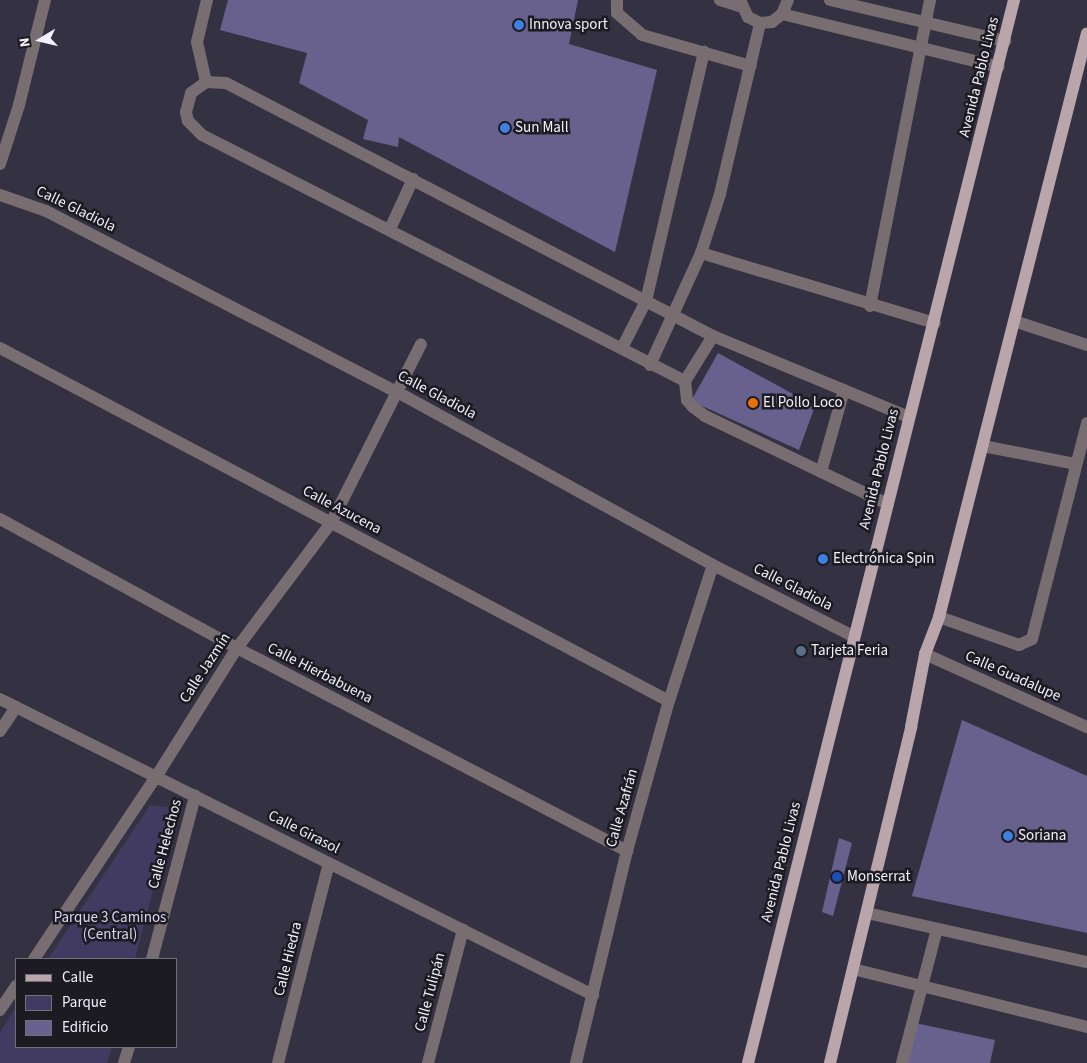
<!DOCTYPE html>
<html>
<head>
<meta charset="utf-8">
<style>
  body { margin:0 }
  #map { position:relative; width:1087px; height:1063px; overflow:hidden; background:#343242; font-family:"Source Sans 3",sans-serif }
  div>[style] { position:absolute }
  .green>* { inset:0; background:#423b61 }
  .building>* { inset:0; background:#69618d }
  .minor>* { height:12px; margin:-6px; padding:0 6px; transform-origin:6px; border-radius:6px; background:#786d70 }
  .major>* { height:12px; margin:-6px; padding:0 6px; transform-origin:6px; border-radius:6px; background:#baa5aa }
  .dots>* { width:14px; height:14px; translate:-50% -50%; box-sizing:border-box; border:2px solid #1c1b22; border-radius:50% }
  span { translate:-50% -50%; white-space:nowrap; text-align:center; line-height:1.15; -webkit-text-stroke:5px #1c1b22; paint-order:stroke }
  .poi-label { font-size:15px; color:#f1f0fb }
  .left { translate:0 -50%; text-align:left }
  .street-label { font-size:15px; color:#f1f0fb }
  .park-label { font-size:15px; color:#dad6f3 }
  .legend { position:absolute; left:15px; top:958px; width:162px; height:90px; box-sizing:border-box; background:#1c1b22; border:1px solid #717079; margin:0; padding:6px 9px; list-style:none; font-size:15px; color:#f1f0fb }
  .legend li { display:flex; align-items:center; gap:10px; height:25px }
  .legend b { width:25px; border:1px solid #717079 }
  .north { position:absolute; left:15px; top:15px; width:50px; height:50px; -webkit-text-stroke:4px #1c1b22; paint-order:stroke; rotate:261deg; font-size:14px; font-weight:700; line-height:20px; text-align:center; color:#f1f0fb }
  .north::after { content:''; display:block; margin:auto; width:18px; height:22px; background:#f1f0fb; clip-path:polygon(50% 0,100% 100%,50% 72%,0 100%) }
</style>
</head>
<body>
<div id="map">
  <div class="green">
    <i style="clip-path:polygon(150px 805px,175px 808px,135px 959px,48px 959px)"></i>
    <i style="clip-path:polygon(16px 1007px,16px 1047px,112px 1047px,107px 1063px,0 1063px,0 1032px)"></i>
  </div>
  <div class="building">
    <i style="clip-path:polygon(228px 0,578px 0,569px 44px,657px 70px,615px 252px,399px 137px,398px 147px,363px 139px,368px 120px,299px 83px,307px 53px,220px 30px)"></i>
    <i style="clip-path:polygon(718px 353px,815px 406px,799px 450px,691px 401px)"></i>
    <i style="clip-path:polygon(962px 720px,1087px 776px,1087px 933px,912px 896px)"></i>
    <i style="clip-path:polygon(839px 838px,852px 843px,833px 916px,822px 912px)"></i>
    <i style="clip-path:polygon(915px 1023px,995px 1040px,990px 1063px,907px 1063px)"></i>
  </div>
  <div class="minor">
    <i style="left:617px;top:0;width:13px;rotate:90deg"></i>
    <i style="left:617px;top:13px;width:33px;rotate:41deg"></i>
    <i style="left:642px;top:35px;width:113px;rotate:15.9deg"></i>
    <i style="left:720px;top:0;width:21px;rotate:17deg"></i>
    <i style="left:740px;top:0;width:19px;rotate:65deg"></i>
    <i style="left:748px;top:17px;width:13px;rotate:27deg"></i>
    <i style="left:760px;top:23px;width:12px;rotate:-5deg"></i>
    <i style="left:772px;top:22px;width:13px;rotate:-39deg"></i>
    <i style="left:782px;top:14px;width:15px;rotate:-67deg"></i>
    <i style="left:830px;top:0;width:180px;rotate:13.2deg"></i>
    <i style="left:782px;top:14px;width:223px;rotate:13.7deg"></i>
    <i style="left:206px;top:82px;width:41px;rotate:-102.7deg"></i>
    <i style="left:197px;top:42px;width:43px;rotate:-76.6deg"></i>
    <i style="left:0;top:164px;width:62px;rotate:-72.1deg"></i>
    <i style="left:19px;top:105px;width:108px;rotate:-76.1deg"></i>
    <i style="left:0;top:195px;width:49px;rotate:19.2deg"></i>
    <i style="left:46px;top:211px;width:397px;rotate:27.3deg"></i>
    <i style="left:399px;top:393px;width:358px;rotate:28.7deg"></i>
    <i style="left:713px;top:565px;width:157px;rotate:26.9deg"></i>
    <i style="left:390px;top:229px;width:55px;rotate:-65.3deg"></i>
    <i style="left:701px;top:253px;width:244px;rotate:16.7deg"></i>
    <i style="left:870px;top:306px;width:312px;rotate:-78.9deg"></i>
    <i style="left:1014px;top:321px;width:77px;rotate:18.2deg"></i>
    <i style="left:713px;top:336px;width:53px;rotate:121.9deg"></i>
    <i style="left:685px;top:381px;width:19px;rotate:84deg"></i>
    <i style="left:687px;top:400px;width:9px;rotate:49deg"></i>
    <i style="left:693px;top:407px;width:15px;rotate:37deg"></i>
    <i style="left:705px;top:416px;width:203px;rotate:25.7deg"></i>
    <i style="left:0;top:348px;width:756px;rotate:27.82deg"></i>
    <i style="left:622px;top:348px;width:53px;rotate:-62.9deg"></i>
    <i style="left:646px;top:301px;width:256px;rotate:-76.9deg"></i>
    <i style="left:650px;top:365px;width:123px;rotate:-65.5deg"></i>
    <i style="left:701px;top:253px;width:62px;rotate:-72.1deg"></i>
    <i style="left:720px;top:194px;width:176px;rotate:-76.8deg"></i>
    <i style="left:685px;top:381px;width:542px;rotate:-153.01deg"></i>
    <i style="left:202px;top:135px;width:20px;rotate:-135deg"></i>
    <i style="left:188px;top:121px;width:9px;rotate:-103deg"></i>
    <i style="left:186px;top:112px;width:20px;rotate:-75deg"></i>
    <i style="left:191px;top:93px;width:19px;rotate:-36deg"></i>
    <i style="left:206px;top:82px;width:20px;rotate:3deg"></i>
    <i style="left:226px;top:83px;width:549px;rotate:27.45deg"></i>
    <i style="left:713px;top:336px;width:212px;rotate:22.5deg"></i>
    <i style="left:983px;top:446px;width:95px;rotate:11deg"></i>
    <i style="left:821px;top:472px;width:85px;rotate:-74.3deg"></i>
    <i style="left:0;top:519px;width:270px;rotate:28.6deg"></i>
    <i style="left:237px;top:648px;width:440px;rotate:27.5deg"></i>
    <i style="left:939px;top:617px;width:85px;rotate:19.3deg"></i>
    <i style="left:1019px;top:645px;width:14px;rotate:-25deg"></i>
    <i style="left:1032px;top:639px;width:223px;rotate:-75.7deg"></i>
    <i style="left:925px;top:654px;width:178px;rotate:24.3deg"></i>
    <i style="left:0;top:699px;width:663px;rotate:26.53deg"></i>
    <i style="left:0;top:731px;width:29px;rotate:-56deg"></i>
    <i style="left:867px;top:913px;width:225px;rotate:12.6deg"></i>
    <i style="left:34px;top:959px;width:219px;rotate:-56.2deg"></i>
    <i style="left:156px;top:777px;width:152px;rotate:-57.9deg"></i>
    <i style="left:237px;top:648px;width:156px;rotate:-53.1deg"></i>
    <i style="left:331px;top:523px;width:200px;rotate:-63.3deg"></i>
    <i style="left:152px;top:959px;width:169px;rotate:-75.2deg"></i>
    <i style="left:853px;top:969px;width:241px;rotate:13.9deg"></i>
    <i style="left:0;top:1010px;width:29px;rotate:-56deg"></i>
    <i style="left:124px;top:1063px;width:17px;rotate:-73deg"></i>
    <i style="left:278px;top:1063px;width:206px;rotate:-75.7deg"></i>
    <i style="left:428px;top:1063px;width:138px;rotate:-75.3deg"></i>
    <i style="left:576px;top:1063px;width:218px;rotate:-76.5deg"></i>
    <i style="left:627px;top:851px;width:156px;rotate:-74.4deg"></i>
    <i style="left:669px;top:701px;width:143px;rotate:-72.1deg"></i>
    <i style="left:902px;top:1063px;width:138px;rotate:-75.4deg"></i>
  </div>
  <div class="major">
    <i style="left:748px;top:1063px;width:1096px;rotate:-75.95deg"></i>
    <i style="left:830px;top:1063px;width:346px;rotate:-76.4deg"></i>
    <i style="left:911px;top:727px;width:74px;rotate:-79.1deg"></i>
    <i style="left:925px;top:654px;width:40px;rotate:-69deg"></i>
    <i style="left:939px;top:617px;width:602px;rotate:-75.78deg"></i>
  </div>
  <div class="dots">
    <i style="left:519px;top:25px;background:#3f7fe0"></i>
    <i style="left:505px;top:128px;background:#3f7fe0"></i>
    <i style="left:753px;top:403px;background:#e8710a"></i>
    <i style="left:823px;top:559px;background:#3f7fe0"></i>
    <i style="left:801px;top:651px;background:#5c6f8a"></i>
    <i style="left:1008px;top:836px;background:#3f7fe0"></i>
    <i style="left:837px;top:877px;background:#1a4fb4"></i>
  </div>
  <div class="poi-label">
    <span class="left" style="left:529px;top:25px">Innova sport</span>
    <span class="left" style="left:515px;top:128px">Sun Mall</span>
    <span class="left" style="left:763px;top:403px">El Pollo Loco</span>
    <span class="left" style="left:833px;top:559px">Electrónica Spin</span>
    <span class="left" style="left:811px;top:651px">Tarjeta Feria</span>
    <span class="left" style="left:1018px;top:836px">Soriana</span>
    <span class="left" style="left:847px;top:877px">Monserrat</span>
  </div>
  <div class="street-label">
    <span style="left:979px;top:77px;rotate:-76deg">Avenida Pablo Livas</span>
    <span style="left:76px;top:209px;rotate:26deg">Calle Gladiola</span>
    <span style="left:437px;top:395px;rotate:28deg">Calle Gladiola</span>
    <span style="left:879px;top:469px;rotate:-76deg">Avenida Pablo Livas</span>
    <span style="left:342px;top:510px;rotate:28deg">Calle Azucena</span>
    <span style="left:793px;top:587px;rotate:27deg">Calle Gladiola</span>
    <span style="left:205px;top:668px;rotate:-57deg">Calle Jazmín</span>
    <span style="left:320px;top:673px;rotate:27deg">Calle Hierbabuena</span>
    <span style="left:1013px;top:676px;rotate:24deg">Calle Guadalupe</span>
    <span style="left:622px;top:808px;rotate:-74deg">Calle Azafrán</span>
    <span style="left:304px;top:832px;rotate:27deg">Calle Girasol</span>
    <span style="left:165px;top:844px;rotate:-75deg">Calle Helechos</span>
    <span style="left:781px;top:862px;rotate:-76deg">Avenida Pablo Livas</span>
    <span style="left:288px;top:959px;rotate:-76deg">Calle Hiedra</span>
    <span style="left:430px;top:992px;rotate:-75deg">Calle Tulipán</span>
  </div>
  <div class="park-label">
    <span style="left:110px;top:926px">Parque 3 Caminos<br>(Central)</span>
  </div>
  <ul class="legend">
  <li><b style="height:6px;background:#baa5aa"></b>Calle</li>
  <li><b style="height:14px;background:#423b61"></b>Parque</li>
  <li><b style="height:14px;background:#69618d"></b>Edificio</li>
  </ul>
  <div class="north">N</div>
</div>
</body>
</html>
